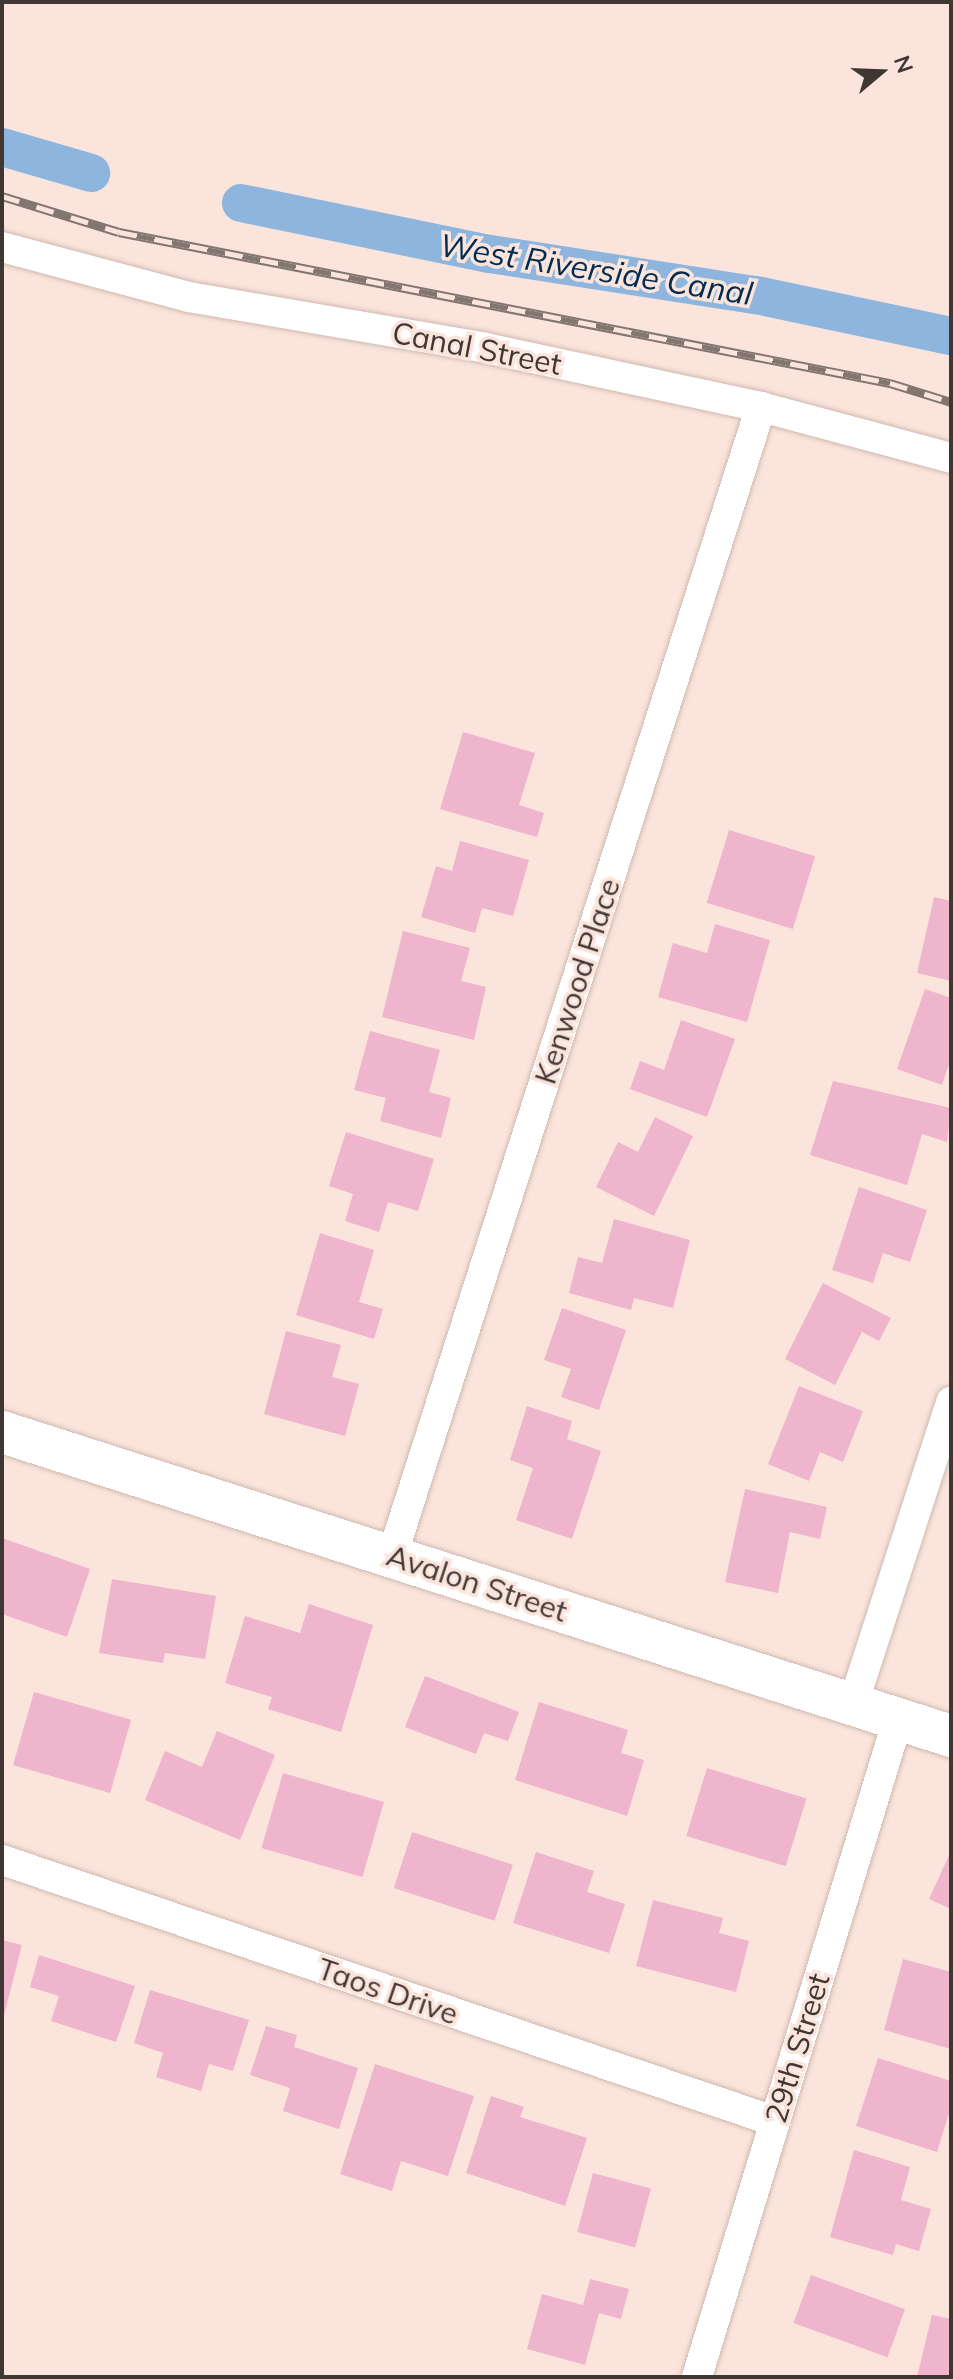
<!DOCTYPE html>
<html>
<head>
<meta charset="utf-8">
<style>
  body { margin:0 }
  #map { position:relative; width:953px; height:2379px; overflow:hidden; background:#fae4db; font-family:Mulish,sans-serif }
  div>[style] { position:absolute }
  .canal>* { height:38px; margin:-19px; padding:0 19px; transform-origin:19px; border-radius:19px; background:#8db5de }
  .building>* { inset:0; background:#eeb5cd; transform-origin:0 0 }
  .roads { filter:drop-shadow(0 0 2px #ceb9b0) drop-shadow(0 0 2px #ceb9b0) }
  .street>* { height:30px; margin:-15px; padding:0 15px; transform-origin:15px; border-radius:15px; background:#fff }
  .secondary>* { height:42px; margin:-21px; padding:0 21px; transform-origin:21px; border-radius:21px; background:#fff }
  .rail>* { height:9px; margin-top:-4.5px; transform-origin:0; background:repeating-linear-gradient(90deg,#fae4db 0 18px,#837570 0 36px); box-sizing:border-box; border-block:2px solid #837570 }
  span { translate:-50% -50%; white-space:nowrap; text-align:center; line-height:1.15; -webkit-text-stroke:7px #fae4db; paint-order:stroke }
  .street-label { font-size:30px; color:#403734 }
  .water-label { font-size:32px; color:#002c52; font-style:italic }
  .frame { position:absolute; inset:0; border:4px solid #403734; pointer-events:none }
  .north { position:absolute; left:841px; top:32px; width:80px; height:80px; -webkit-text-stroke:6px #fae4db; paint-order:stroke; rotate:71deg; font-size:22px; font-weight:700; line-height:32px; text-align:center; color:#403734 }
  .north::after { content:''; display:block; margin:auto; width:28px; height:36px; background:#403734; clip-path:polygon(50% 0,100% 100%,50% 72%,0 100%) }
</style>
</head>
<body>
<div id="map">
  <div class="canal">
    <i style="left:2px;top:147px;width:93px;rotate:16.3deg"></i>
    <i style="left:241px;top:203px;width:254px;rotate:11.6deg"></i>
    <i style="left:490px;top:254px;width:269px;rotate:8.8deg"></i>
    <i style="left:756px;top:295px;width:199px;rotate:11.9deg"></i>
  </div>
  <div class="building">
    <i style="clip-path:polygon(463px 732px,535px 753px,519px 805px,544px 813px,537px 837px,440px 809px)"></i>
    <i style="left:729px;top:830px;width:90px;height:76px;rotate:17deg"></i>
    <i style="clip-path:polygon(460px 841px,529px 860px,513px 916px,482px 908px,475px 933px,421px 917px,436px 866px,452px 871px)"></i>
    <i style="clip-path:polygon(934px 897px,951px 901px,951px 981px,917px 973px)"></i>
    <i style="clip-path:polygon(715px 924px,770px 940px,747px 1022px,658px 997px,673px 943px,707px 953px)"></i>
    <i style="clip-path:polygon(403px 931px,470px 948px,461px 981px,486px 987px,474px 1040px,382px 1017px)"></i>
    <i style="clip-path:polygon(925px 989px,951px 998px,951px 1058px,942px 1085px,897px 1069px)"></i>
    <i style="clip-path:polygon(681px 1020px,735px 1039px,707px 1117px,630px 1089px,640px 1061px,664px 1070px)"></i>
    <i style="clip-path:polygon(370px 1031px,440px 1050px,429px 1092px,451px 1098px,441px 1138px,380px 1121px,386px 1098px,354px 1090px)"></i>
    <i style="clip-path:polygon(833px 1081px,951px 1108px,947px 1142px,922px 1134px,907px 1185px,810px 1155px)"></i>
    <i style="clip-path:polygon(655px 1117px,693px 1136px,654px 1216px,596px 1187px,618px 1142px,638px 1152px)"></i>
    <i style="clip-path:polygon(346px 1132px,434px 1159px,418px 1211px,388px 1202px,379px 1232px,345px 1221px,353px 1194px,329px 1186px)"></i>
    <i style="clip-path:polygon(859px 1187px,927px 1210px,910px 1262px,883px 1253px,873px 1283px,832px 1270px)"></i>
    <i style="clip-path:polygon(614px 1219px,690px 1240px,673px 1308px,634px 1298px,631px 1310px,569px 1293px,578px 1257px,602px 1263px)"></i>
    <i style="clip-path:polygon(320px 1233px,374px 1250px,359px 1302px,383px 1309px,374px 1339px,296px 1315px)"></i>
    <i style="clip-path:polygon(823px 1283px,891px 1318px,879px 1341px,862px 1332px,835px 1385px,785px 1359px)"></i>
    <i style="clip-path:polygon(562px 1308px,626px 1330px,599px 1410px,561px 1397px,571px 1369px,544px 1360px)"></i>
    <i style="clip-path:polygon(286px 1331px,341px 1345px,332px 1377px,359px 1384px,345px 1436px,264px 1414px)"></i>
    <i style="clip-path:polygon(799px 1386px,863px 1411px,843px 1462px,820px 1452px,809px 1481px,768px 1464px)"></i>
    <i style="clip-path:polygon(527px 1406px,572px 1421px,567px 1439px,601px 1451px,572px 1539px,516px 1520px,533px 1468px,510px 1460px)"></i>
    <i style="clip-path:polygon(745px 1489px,827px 1507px,820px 1539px,790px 1532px,778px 1593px,725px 1582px)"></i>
    <i style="clip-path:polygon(2px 1538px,90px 1569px,67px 1637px,2px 1614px)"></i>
    <i style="clip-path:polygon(112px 1579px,216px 1596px,205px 1659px,165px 1653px,163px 1663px,99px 1653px)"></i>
    <i style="clip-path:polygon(309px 1604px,373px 1625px,341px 1732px,268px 1709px,272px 1697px,225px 1683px,245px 1616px,300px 1633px)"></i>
    <i style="clip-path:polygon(425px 1676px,519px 1712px,508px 1741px,484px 1733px,476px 1754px,405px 1727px)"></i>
    <i style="left:34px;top:1692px;width:101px;height:76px;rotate:16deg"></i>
    <i style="clip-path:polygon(539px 1702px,628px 1730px,621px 1753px,644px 1760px,627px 1816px,515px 1780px)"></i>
    <i style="clip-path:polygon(217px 1731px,275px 1755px,240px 1840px,145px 1800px,165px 1751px,202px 1767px)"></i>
    <i style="left:707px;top:1768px;width:104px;height:71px;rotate:17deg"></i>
    <i style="left:283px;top:1773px;width:105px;height:78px;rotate:16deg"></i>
    <i style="left:412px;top:1832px;width:106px;height:59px;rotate:18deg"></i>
    <i style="clip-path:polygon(951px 1851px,951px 1909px,929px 1899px)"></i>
    <i style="clip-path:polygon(536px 1852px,594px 1871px,587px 1892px,625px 1904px,609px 1953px,513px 1923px)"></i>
    <i style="clip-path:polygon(653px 1900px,723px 1918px,719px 1933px,749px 1941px,736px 1992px,636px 1966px)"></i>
    <i style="clip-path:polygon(2px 1940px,22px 1945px,3px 2019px,2px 2019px)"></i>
    <i style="clip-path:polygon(39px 1955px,135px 1986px,116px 2042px,51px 2021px,59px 1996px,30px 1987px)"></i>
    <i style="clip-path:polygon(903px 1959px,951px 1972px,951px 2049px,884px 2030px)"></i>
    <i style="clip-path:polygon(150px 1990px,249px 2020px,233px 2071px,209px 2064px,201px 2091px,156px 2077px,163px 2053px,134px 2043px)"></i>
    <i style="clip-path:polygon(266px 2026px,297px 2035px,294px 2047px,358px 2068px,339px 2129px,283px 2111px,290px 2088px,250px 2075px)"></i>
    <i style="clip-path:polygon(878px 2058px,951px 2081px,951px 2107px,937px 2152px,856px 2126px)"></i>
    <i style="clip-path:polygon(375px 2064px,474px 2096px,448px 2176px,401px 2161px,392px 2191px,340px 2174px)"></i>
    <i style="clip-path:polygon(491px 2096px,524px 2107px,520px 2117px,587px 2138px,565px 2206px,466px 2173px)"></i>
    <i style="clip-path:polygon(854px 2150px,910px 2167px,901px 2200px,931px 2209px,919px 2251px,896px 2244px,893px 2255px,830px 2237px)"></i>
    <i style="left:593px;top:2173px;width:60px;height:61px;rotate:15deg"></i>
    <i style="left:811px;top:2275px;width:100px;height:51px;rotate:20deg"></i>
    <i style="clip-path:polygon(590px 2279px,629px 2289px,621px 2319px,599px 2313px,585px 2365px,527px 2349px,542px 2294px,583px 2305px)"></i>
    <i style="clip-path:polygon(932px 2315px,951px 2319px,951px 2377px,917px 2377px)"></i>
  </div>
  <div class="roads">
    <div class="street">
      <i style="left:2px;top:247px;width:194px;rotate:15deg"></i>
      <i style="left:189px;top:297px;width:301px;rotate:9.7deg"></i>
      <i style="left:486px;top:348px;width:281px;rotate:12.1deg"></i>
      <i style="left:761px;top:407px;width:197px;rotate:15deg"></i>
      <i style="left:392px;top:1556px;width:1207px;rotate:-72.2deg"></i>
      <i style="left:853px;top:1704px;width:318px;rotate:-72deg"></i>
      <i style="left:2px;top:1860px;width:815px;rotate:18.68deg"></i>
      <i style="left:697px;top:2377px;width:688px;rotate:-73.01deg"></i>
    </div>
    <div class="secondary">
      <i style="left:2px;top:1432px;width:997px;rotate:17.76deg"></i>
    </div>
  </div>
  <div class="rail">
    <i style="left:2px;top:196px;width:122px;rotate:17.1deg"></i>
    <i style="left:119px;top:232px;width:786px;rotate:11.08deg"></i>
    <i style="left:890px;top:383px;width:64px;rotate:17.3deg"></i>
  </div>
  <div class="street-label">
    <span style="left:477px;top:348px;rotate:11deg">Canal Street</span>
    <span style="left:577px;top:981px;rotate:-72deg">Kenwood Place</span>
    <span style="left:477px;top:1583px;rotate:18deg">Avalon Street</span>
    <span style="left:388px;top:1991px;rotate:19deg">Taos Drive</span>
    <span style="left:797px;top:2048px;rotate:-73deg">29th Street</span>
  </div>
  <div class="water-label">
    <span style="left:596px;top:269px;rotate:9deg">West Riverside Canal</span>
  </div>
  <div class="frame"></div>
  <div class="north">N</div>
</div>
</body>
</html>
